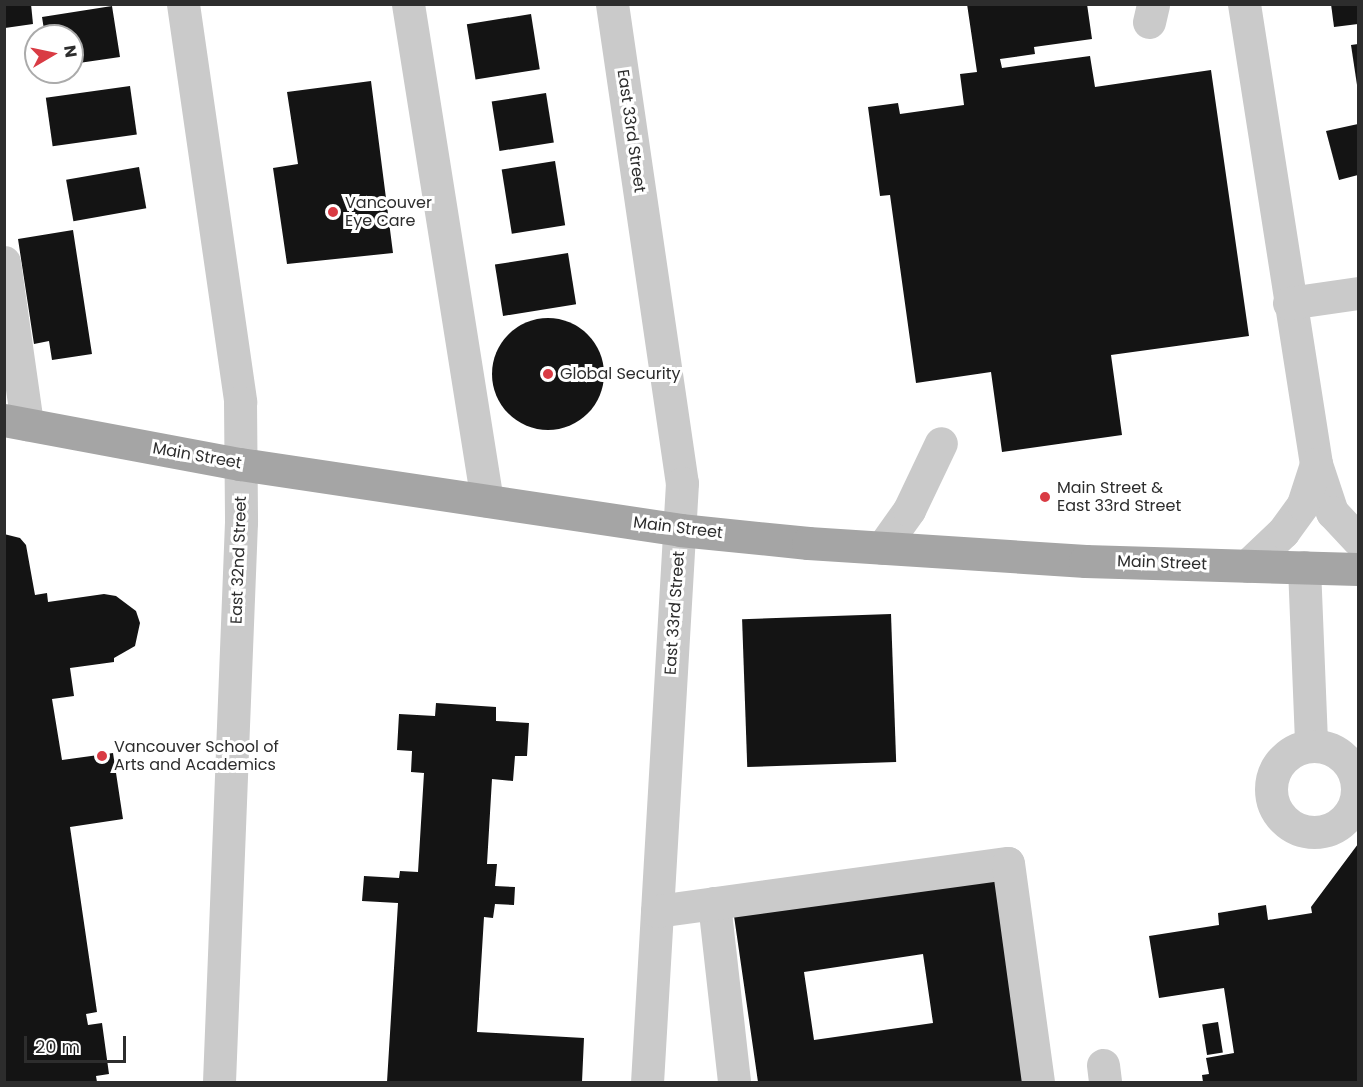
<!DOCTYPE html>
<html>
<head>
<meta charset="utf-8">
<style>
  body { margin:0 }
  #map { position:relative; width:1363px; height:1087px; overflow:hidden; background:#fff; font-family:Poppins,sans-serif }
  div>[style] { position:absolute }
  .building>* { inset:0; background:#141414; transform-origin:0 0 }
  .round { border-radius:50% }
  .minor>* { height:33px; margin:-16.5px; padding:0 16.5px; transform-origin:16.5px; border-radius:16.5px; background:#cacaca }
  .minor>.ring { margin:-16.5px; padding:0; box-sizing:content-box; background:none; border:33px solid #cacaca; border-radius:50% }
  .major>* { height:33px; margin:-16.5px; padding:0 16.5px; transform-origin:16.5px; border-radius:16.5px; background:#a5a5a5 }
  .dots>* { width:16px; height:16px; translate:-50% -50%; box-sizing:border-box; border:3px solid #fff; border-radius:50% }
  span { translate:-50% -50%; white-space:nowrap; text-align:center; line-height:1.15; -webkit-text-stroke:6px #fff; paint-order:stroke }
  .street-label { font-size:16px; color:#2d2d2d }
  .poi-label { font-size:16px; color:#2d2d2d }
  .left { translate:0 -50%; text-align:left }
  .frame { position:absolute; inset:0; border:6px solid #2d2d2d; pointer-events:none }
  .north { position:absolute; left:24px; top:24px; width:60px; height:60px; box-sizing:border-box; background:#fff; border:2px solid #ababab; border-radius:50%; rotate:81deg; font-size:16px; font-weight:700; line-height:24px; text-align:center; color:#2d2d2d }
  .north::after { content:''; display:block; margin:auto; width:21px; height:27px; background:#d93b44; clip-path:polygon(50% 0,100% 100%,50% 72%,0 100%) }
  .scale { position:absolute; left:24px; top:1036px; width:102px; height:27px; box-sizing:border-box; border:3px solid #2d2d2d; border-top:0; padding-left:8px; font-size:18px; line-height:21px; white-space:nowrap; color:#2d2d2d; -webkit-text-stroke:4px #fff; paint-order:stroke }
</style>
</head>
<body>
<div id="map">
  <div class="building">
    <i style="clip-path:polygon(31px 4px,33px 24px,5px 28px,5px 6px)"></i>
    <i style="clip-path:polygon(967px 4px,1087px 4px,1092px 39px,1034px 47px,1035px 54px,1000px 59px,1002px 68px,1090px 56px,1095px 87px,1211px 70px,1249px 336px,1111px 355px,1122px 435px,1002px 452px,991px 372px,916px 383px,890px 195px,880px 196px,868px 107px,898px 103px,900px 114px,964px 105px,960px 74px,977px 72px)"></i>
    <i style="clip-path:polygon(1331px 4px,1358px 4px,1358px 24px,1334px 27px)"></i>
    <i style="clip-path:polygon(112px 6px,120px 57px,72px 64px,72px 36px,45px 36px,42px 17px)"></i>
    <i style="left:531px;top:14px;width:56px;height:65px;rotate:81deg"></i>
    <i style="clip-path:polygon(1358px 44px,1358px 85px,1357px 85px,1351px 45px)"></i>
    <i style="clip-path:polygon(371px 81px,393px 253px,287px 264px,273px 168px,298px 164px,287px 92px)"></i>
    <i style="left:130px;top:86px;width:49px;height:85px;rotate:82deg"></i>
    <i style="left:546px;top:93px;width:50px;height:55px;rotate:81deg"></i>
    <i style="clip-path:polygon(1358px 124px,1358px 175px,1339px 180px,1326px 131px)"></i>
    <i style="left:555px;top:161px;width:65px;height:54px;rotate:81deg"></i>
    <i style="left:139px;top:167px;width:42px;height:74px;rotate:80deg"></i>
    <i style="clip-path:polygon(73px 230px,92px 354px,52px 360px,49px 341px,34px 344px,18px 239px)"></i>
    <i style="left:568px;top:253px;width:52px;height:74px;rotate:81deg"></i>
    <i class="round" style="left:492px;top:318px;width:112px;height:112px"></i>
    <i style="clip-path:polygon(4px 534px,20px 538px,26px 545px,35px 595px,47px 593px,48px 602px,104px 594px,116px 596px,136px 611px,140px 623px,135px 646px,114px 658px,114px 662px,70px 668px,74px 696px,52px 699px,62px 760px,113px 753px,123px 819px,70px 827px,97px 1012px,86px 1014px,88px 1025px,102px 1023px,109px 1074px,96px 1076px,97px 1082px,4px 1082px)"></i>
    <i style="left:891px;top:614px;width:148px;height:149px;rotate:88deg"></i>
    <i style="clip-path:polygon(436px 703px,496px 707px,496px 721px,529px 723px,527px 756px,515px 756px,513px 781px,492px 779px,487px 864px,497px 864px,495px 886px,515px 887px,514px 905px,495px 904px,493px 918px,484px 917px,477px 1032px,584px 1038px,582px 1082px,387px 1082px,398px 903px,362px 901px,364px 876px,399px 878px,400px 871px,418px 872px,424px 773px,411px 772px,412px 751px,397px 750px,399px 714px,435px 716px)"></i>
    <i style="clip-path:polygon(1358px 844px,1358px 1082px,1203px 1082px,1202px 1075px,1209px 1074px,1206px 1058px,1234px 1053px,1224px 988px,1159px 998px,1149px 936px,1219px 925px,1218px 913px,1266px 905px,1268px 920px,1312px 913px,1311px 907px)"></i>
    <i style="clip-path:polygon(evenodd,995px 878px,1025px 1082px,758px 1082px,734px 916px,995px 878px,923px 954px,933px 1023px,814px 1040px,804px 972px,923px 954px)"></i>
    <i style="left:1218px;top:1022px;width:31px;height:16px;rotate:81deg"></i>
  </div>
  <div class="minor">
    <i style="left:183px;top:4px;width:402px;rotate:81.8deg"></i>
    <i style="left:240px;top:402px;width:120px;rotate:89.5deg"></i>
    <i style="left:241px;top:522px;width:560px;rotate:92.25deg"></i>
    <i style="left:408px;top:4px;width:503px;rotate:80.97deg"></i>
    <i style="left:612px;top:4px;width:484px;rotate:81.7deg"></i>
    <i style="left:682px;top:483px;width:600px;rotate:93.34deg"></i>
    <i style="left:1244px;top:4px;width:466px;rotate:81.1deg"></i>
    <i style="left:1316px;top:464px;width:51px;rotate:71.6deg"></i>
    <i style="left:1332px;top:512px;width:38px;rotate:47deg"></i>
    <i style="left:1149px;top:22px;width:18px;rotate:-77deg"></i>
    <i style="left:4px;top:262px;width:164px;rotate:81.9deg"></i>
    <i style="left:1289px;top:303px;width:70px;rotate:-8.2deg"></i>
    <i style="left:882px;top:548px;width:47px;rotate:-54.6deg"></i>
    <i style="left:909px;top:510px;width:74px;rotate:-64.5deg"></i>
    <i style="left:1247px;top:566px;width:50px;rotate:-43.4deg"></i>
    <i style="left:1283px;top:532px;width:34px;rotate:-54deg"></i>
    <i style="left:1303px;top:504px;width:42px;rotate:-72deg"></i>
    <i style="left:1304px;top:567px;width:178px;rotate:87.7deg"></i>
    <i class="ring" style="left:1271px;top:746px;width:53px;height:53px"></i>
    <i style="left:714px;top:903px;width:180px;rotate:83.6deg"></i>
    <i style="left:657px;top:911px;width:354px;rotate:-7.8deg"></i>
    <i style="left:1008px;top:863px;width:221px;rotate:82.2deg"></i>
    <i style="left:1103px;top:1065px;width:17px;rotate:83deg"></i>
  </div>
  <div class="major">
    <i style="left:4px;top:420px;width:240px;rotate:10.6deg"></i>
    <i style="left:240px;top:464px;width:445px;rotate:8.5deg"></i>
    <i style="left:680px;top:530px;width:129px;rotate:5.8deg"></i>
    <i style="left:808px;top:543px;width:278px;rotate:3.7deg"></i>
    <i style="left:1085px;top:561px;width:273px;rotate:1.7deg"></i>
  </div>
  <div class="dots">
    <i style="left:333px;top:212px;background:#d93b44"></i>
    <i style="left:548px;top:374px;background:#d93b44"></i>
    <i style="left:1045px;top:497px;background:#d93b44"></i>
    <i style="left:102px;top:756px;background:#d93b44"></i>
  </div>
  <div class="street-label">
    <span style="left:631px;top:131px;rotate:82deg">East 33rd Street</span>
    <span style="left:197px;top:456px;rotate:10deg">Main Street</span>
    <span style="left:678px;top:528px;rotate:7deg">Main Street</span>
    <span style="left:239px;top:560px;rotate:-88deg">East 32nd Street</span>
    <span style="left:1162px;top:563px;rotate:2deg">Main Street</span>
    <span style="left:675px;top:613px;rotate:-86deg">East 33rd Street</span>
  </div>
  <div class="poi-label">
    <span class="left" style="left:345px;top:212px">Vancouver<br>Eye Care</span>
    <span class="left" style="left:560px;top:374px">Global Security</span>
    <span class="left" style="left:1057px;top:497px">Main Street &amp;<br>East 33rd Street</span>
    <span class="left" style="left:114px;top:756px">Vancouver School of<br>Arts and Academics</span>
  </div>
  <div class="frame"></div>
  <div class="north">N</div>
  <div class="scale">20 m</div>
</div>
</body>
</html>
